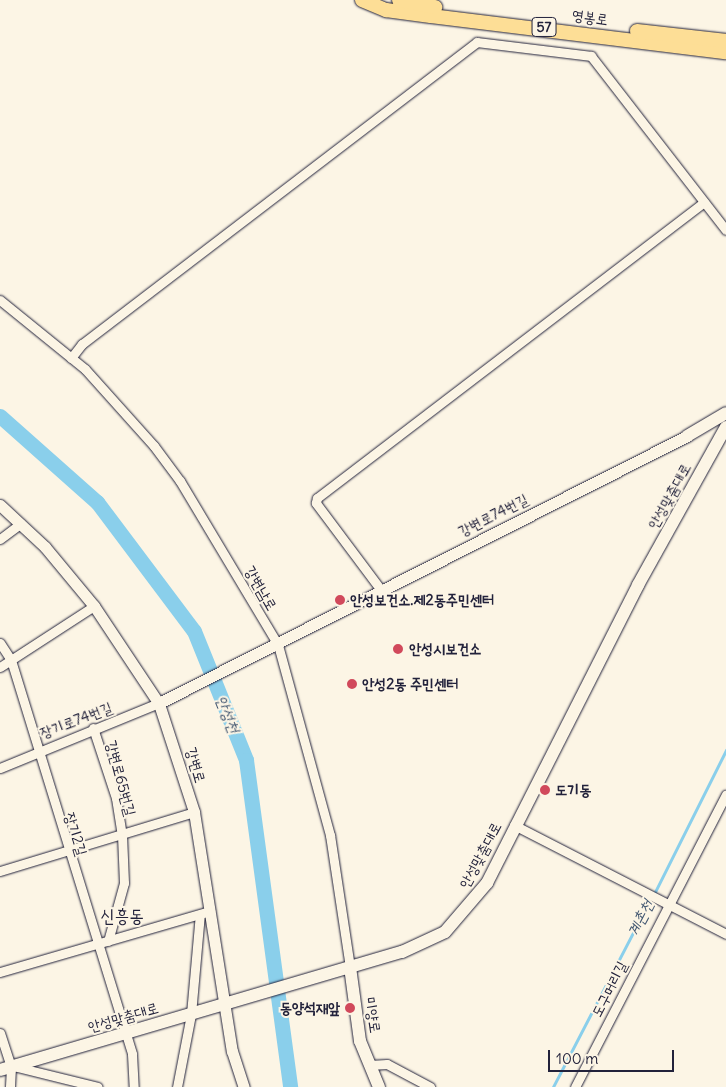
<!DOCTYPE html>
<html>
<head>
<meta charset="utf-8">
<style>
  body { margin:0 }
  #map { position:relative; width:726px; height:1087px; overflow:hidden; background:#fcf5e5; font-family:Delius,"Poor Story",sans-serif }
  div>[style] { position:absolute }
  .stream>* { height:2.5px; margin:-1.25px; padding:0 1.25px; transform-origin:1.25px; border-radius:1.25px; background:#8acfeb }
  .river>* { height:15px; margin:-7.5px; padding:0 7.5px; transform-origin:7.5px; border-radius:7.5px; background:#8acfeb }
  .roads { filter:drop-shadow(0 0 1px #22223b) drop-shadow(0 0 1px #22223b) }
  .minor>* { height:9px; margin:-4.5px; padding:0 4.5px; transform-origin:4.5px; border-radius:4.5px; background:#fcf5e5 }
  .tertiary>* { height:11px; margin:-5.5px; padding:0 5.5px; transform-origin:5.5px; border-radius:5.5px; background:#fcf5e5 }
  .secondary>* { height:12px; margin:-6px; padding:0 6px; transform-origin:6px; border-radius:6px; background:#fcf5e5 }
  .primary>* { height:14px; margin:-7px; padding:0 7px; transform-origin:7px; border-radius:7px; background:#fdde96 }
  .dots>* { width:14px; height:14px; translate:-50% -50%; box-sizing:border-box; border:2px solid #fcf5e5; border-radius:50% }
  span { translate:-50% -50%; white-space:nowrap; text-align:center; line-height:1.15; -webkit-text-stroke:4px #fcf5e5; paint-order:stroke }
  .shield-label span { padding:1px 4px; background:#fcf5e5; border:1px solid; border-radius:4px; -webkit-text-stroke-width:0 }
  .shield-label { font-size:14px; color:#22223b; font-weight:700 }
  .street-label { font-size:15px; color:#22223b }
  .poi-label { font-size:15px; color:#22223b; font-weight:700 }
  .left { translate:0 -50%; text-align:left }
  .right { translate:-100% -50%; text-align:right }
  .water-label { font-size:16px; color:#415670; font-style:italic }
  .quarter-label { font-size:18px; color:#22223b }
  .scale { position:absolute; left:548px; top:1050px; width:126px; height:22px; box-sizing:border-box; border:2px solid #22223b; border-top:0; padding-left:6px; font-size:15px; line-height:18px; white-space:nowrap; color:#22223b; -webkit-text-stroke:4px #fcf5e5; paint-order:stroke }
</style>
</head>
<body>
<div id="map">
  <div class="stream">
    <i style="left:654px;top:894px;width:161px;rotate:-63.4deg"></i>
    <i style="left:553px;top:1087px;width:213px;rotate:-62.6deg"></i>
  </div>
  <div class="river">
    <i style="left:0;top:416px;width:130px;rotate:41.6deg"></i>
    <i style="left:97px;top:502px;width:161px;rotate:53.1deg"></i>
    <i style="left:194px;top:631px;width:139px;rotate:68deg"></i>
    <i style="left:246px;top:760px;width:330px;rotate:82.3deg"></i>
  </div>
  <div class="roads">
    <div class="minor">
      <i style="left:0;top:300px;width:109px;rotate:39.1deg"></i>
      <i style="left:85px;top:369px;width:103px;rotate:48.1deg"></i>
      <i style="left:154px;top:446px;width:44px;rotate:53.4deg"></i>
      <i style="left:180px;top:481px;width:191px;rotate:59.1deg"></i>
      <i style="left:278px;top:645px;width:197px;rotate:74.7deg"></i>
      <i style="left:330px;top:835px;width:134px;rotate:81.4deg"></i>
      <i style="left:71px;top:358px;width:18px;rotate:-52deg"></i>
      <i style="left:82px;top:344px;width:497px;rotate:-37.4deg"></i>
      <i style="left:477px;top:42px;width:115px;rotate:7deg"></i>
      <i style="left:591px;top:56px;width:220px;rotate:52.2deg"></i>
      <i style="left:0;top:539px;width:26px;rotate:-37deg"></i>
      <i style="left:381px;top:590px;width:109px;rotate:-126.8deg"></i>
      <i style="left:316px;top:503px;width:5px;rotate:-79deg"></i>
      <i style="left:317px;top:498px;width:487px;rotate:-37.4deg"></i>
      <i style="left:0;top:643px;width:20px;rotate:57deg"></i>
      <i style="left:11px;top:660px;width:412px;rotate:72.9deg"></i>
      <i style="left:132px;top:1054px;width:33px;rotate:87deg"></i>
      <i style="left:0;top:667px;width:112px;rotate:-33deg"></i>
      <i style="left:93px;top:728px;width:74px;rotate:71.8deg"></i>
      <i style="left:116px;top:798px;width:37px;rotate:81deg"></i>
      <i style="left:122px;top:835px;width:48px;rotate:87.6deg"></i>
      <i style="left:124px;top:883px;width:60px;rotate:105.4deg"></i>
      <i style="left:0;top:768px;width:176px;rotate:-22.3deg"></i>
      <i style="left:514px;top:825px;width:238px;rotate:27.2deg"></i>
      <i style="left:0;top:871px;width:203px;rotate:-16.9deg"></i>
      <i style="left:0;top:972px;width:219px;rotate:-16.2deg"></i>
      <i style="left:0;top:1033px;width:36px;rotate:72deg"></i>
      <i style="left:11px;top:1067px;width:20px;rotate:93deg"></i>
      <i style="left:369px;top:1065px;width:18px;rotate:-3deg"></i>
      <i style="left:387px;top:1064px;width:49px;rotate:28.1deg"></i>
      <i style="left:17px;top:1067px;width:83px;rotate:13.9deg"></i>
      <i style="left:177px;top:1087px;width:74px;rotate:-79.1deg"></i>
      <i style="left:191px;top:1014px;width:100px;rotate:-84.9deg"></i>
      <i style="left:575px;top:1087px;width:329px;rotate:-62.7deg"></i>
    </div>
    <div class="tertiary">
      <i style="left:0;top:505px;width:62px;rotate:43deg"></i>
      <i style="left:45px;top:547px;width:77px;rotate:50.3deg"></i>
      <i style="left:94px;top:606px;width:118px;rotate:56.4deg"></i>
      <i style="left:159px;top:704px;width:114px;rotate:72deg"></i>
      <i style="left:194px;top:812px;width:242px;rotate:81deg"></i>
      <i style="left:232px;top:1051px;width:38px;rotate:72deg"></i>
      <i style="left:163px;top:701px;width:587px;rotate:-26.83deg"></i>
    </div>
    <div class="secondary">
      <i style="left:687px;top:436px;width:45px;rotate:-30.5deg"></i>
      <i style="left:350px;top:967px;width:75px;rotate:82.3deg"></i>
      <i style="left:360px;top:1041px;width:50px;rotate:67.6deg"></i>
      <i style="left:0;top:1070px;width:419px;rotate:-16.4deg"></i>
      <i style="left:402px;top:952px;width:47px;rotate:-24.9deg"></i>
      <i style="left:445px;top:932px;width:65px;rotate:-49.4deg"></i>
      <i style="left:487px;top:883px;width:334px;rotate:-63.1deg"></i>
      <i style="left:638px;top:585px;width:181px;rotate:-60.9deg"></i>
    </div>
    <div class="primary">
      <i style="left:362px;top:0;width:26px;rotate:23deg"></i>
      <i style="left:386px;top:10px;width:45px;rotate:7.6deg"></i>
      <i style="left:431px;top:16px;width:297px;rotate:7deg"></i>
      <i style="left:399px;top:0;width:37px;rotate:11deg"></i>
      <i style="left:637px;top:31px;width:90px;rotate:6.4deg"></i>
    </div>
  </div>
  <div class="dots">
    <i style="left:340px;top:600px;background:#d1495b"></i>
    <i style="left:398px;top:649px;background:#d1495b"></i>
    <i style="left:352px;top:684px;background:#d1495b"></i>
    <i style="left:545px;top:790px;background:#d1495b"></i>
    <i style="left:350px;top:1008px;background:#d1495b"></i>
  </div>
  <div class="shield-label">
    <span style="left:544px;top:27px">57</span>
  </div>
  <div class="street-label">
    <span style="left:590px;top:17px;rotate:8deg">영봉로</span>
    <span style="left:669px;top:496px;rotate:-61deg">안성맞춤대로</span>
    <span style="left:493px;top:515px;rotate:-27deg">강변로74번길</span>
    <span style="left:261px;top:588px;rotate:60deg">강변남로</span>
    <span style="left:76px;top:720px;rotate:-21deg">장기로74번길</span>
    <span style="left:196px;top:765px;rotate:74deg">강변로</span>
    <span style="left:121px;top:778px;rotate:75deg">강변로65번길</span>
    <span style="left:76px;top:834px;rotate:73deg">장기2길</span>
    <span style="left:480px;top:855px;rotate:-62deg">안성맞춤대로</span>
    <span style="left:609px;top:989px;rotate:-63deg">도구머리길</span>
    <span style="left:373px;top:1015px;rotate:81deg">미양로</span>
    <span style="left:123px;top:1017px;rotate:-16deg">안성맞춤대로</span>
  </div>
  <div class="poi-label">
    <span class="left" style="left:350px;top:600px">안성보건소.제2동주민센터</span>
    <span class="left" style="left:409px;top:649px">안성시보건소</span>
    <span class="left" style="left:362px;top:684px">안성2동 주민센터</span>
    <span class="left" style="left:555px;top:790px">도기동</span>
    <span class="right" style="left:340px;top:1008px">동양석재앞</span>
  </div>
  <div class="water-label">
    <span style="left:228px;top:714px;rotate:68deg">안성천</span>
    <span style="left:640px;top:918px;rotate:-63deg">계촌천</span>
  </div>
  <div class="quarter-label">
    <span style="left:122px;top:916px">신흥동</span>
  </div>
  <div class="scale">100 m</div>
</div>
</body>
</html>
